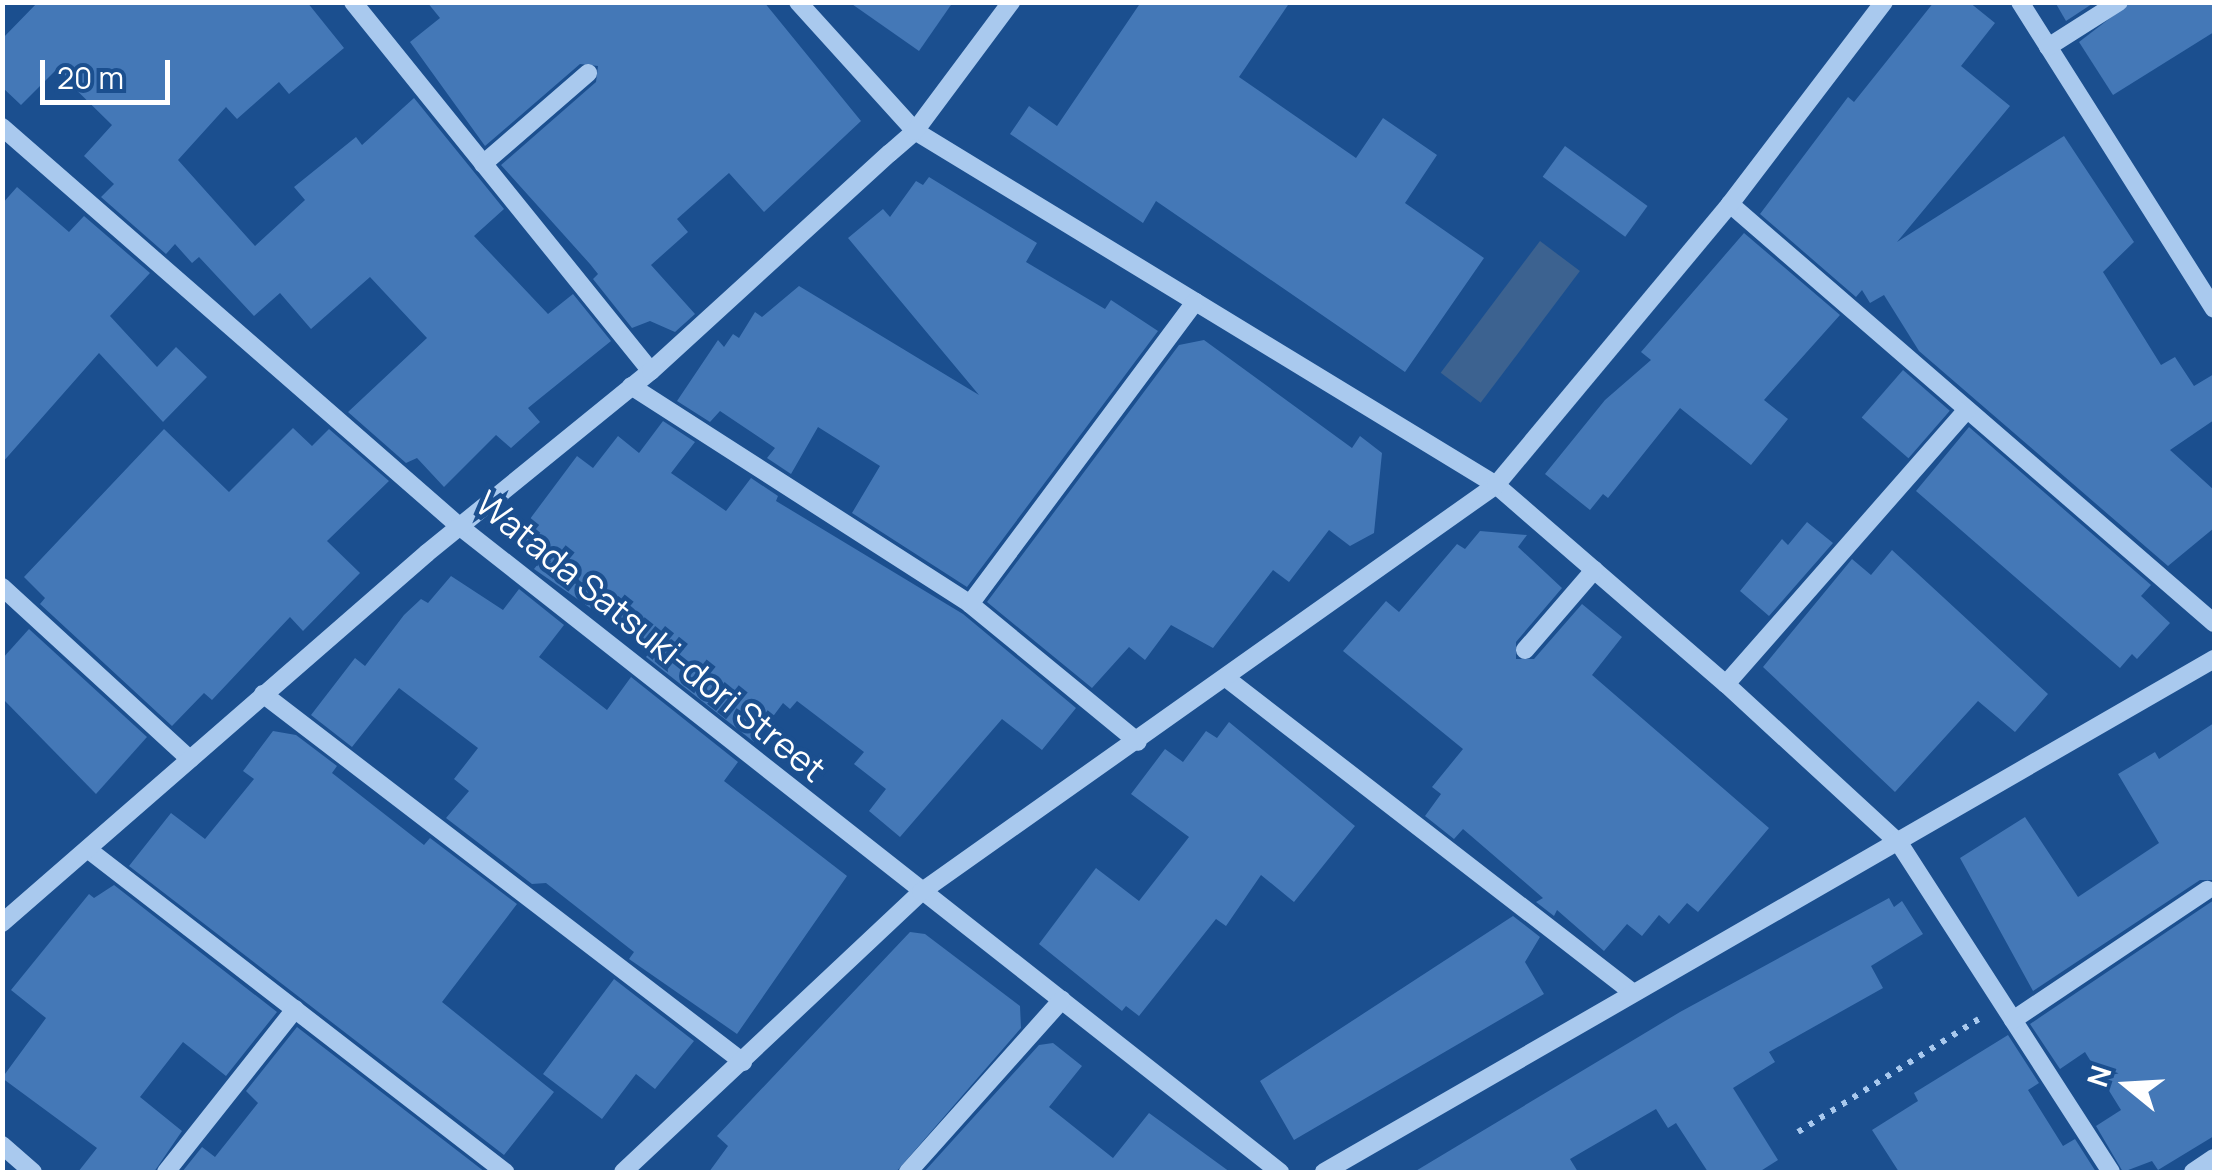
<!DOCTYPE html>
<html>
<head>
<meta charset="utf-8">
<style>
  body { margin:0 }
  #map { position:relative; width:2217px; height:1175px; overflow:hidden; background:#1b4f8f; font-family:Manrope,sans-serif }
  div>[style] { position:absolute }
  .water>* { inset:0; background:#3c6290; transform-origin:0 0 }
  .building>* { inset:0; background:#4478b7; transform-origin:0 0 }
  .path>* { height:6px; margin-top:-3px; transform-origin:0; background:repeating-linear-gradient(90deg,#a9c9ee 0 5px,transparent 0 13px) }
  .minor>* { height:18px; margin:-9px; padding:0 9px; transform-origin:9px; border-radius:9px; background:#a9c9ee }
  span { translate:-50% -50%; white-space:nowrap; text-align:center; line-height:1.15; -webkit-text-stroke:9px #1b4f8f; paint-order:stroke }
  .street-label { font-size:35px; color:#fff }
  .frame { position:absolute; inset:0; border:5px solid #fff; pointer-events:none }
  .north { position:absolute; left:2077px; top:1035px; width:100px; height:100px; -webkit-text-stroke:8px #1b4f8f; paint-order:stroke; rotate:288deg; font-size:28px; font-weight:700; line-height:40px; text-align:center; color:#fff }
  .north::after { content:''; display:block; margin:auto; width:35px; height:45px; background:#fff; clip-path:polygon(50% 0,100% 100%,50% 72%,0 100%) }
  .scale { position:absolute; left:40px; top:60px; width:130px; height:45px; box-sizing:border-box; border:5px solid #fff; border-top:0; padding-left:12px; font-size:30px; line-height:35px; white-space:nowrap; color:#fff; -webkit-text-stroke:8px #1b4f8f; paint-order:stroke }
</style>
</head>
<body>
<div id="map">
  <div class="water">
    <i style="left:1540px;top:241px;width:50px;height:165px;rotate:37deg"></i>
  </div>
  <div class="building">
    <i style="clip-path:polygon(38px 2px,307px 2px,344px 48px,289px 94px,279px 82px,237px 119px,226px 107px,178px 160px,255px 246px,305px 200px,294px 187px,356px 137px,362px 145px,414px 98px,504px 209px,474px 236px,548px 314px,573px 294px,611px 341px,528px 408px,540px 422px,511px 448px,496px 435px,444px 487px,417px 458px,406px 463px,348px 412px,427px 338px,370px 277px,311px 329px,280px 293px,254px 316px,199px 257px,192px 263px,175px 244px,166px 254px,101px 197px,114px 184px,84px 156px,112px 125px,56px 70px,21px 105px,2px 87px,2px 39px)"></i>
    <i style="clip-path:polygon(427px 2px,764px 2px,861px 121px,764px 212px,729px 173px,677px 219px,688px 232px,651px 265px,695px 314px,675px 332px,650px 321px,632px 328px,593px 279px,598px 274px,590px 264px,501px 165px,596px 82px,598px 66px,580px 64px,485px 146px,410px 42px,440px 18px)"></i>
    <i style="clip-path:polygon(849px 2px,953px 2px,919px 51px)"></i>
    <i style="clip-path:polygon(1141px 2px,1290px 2px,1239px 77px,1356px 158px,1383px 118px,1437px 155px,1405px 203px,1484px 258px,1405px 372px,1156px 201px,1143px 223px,1010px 134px,1029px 106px,1057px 126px)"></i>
    <i style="clip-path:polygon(1934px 2px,1969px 2px,1995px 23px,1961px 66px,2010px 106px,1897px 242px,2064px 136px,2134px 242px,2103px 272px,2161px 365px,2175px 357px,2194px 386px,2214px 374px,2214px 420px,2170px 450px,2214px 490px,2214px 528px,2168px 566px,1919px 351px,1884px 295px,1870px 303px,1862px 290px,1856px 297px,1760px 214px,1848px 97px,1854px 102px)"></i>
    <i style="clip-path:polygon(2055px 2px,2095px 2px,2066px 21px)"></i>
    <i style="clip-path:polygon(2131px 2px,2214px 2px,2214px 32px,2113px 95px,2079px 42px)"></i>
    <i style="left:1565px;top:146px;width:102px;height:38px;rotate:36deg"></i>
    <i style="clip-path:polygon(929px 177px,1037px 243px,1026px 262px,1105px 309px,1111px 300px,1158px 331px,967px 587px,852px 513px,880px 466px,818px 427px,791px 474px,767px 458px,775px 448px,720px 411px,710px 422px,677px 401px,718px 340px,724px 347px,733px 334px,739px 338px,755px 312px,762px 317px,799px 286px,979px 395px,848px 238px,883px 209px,890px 217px,916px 181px,923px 185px)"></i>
    <i style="clip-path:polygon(17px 187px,69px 232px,84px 216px,150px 273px,110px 316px,157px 367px,176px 347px,207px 377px,163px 422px,99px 353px,2px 463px,2px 204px)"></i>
    <i style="clip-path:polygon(1744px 233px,1840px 315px,1764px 400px,1788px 419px,1751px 465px,1680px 408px,1608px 498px,1603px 494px,1590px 510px,1545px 474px,1605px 400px,1651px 360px,1641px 352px)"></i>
    <i style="clip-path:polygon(1204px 340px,1352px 448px,1360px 436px,1382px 453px,1374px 533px,1350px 546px,1329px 530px,1289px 582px,1273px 570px,1213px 648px,1171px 625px,1145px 660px,1129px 647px,1092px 688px,987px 602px,1179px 345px)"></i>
    <i style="left:1903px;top:370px;width:62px;height:63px;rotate:41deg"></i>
    <i style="clip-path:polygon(663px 421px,695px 442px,671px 473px,726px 511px,751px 478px,778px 496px,776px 501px,963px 614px,1076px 708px,1042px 750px,1002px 719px,900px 837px,869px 811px,886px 789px,854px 764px,864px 752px,797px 701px,790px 709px,783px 703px,754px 742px,646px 657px,651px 650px,534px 569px,543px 558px,518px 535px,577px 456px,593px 468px,618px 436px,639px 453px)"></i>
    <i style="clip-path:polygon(1969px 427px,2151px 585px,2141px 596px,2170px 623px,2137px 659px,2132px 654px,2120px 668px,1916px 491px)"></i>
    <i style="clip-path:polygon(293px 428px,312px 446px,329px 429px,389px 481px,327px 541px,360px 573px,303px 631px,290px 617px,212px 700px,204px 693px,172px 726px,40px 604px,45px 598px,24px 577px,164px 429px,229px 492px)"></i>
    <i style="clip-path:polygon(1807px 522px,1833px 543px,1769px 616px,1740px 591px,1782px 539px,1788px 545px)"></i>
    <i style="clip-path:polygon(1480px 531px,1527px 535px,1518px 547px,1562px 588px,1516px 642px,1516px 659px,1534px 659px,1582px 604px,1622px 637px,1592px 675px,1769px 828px,1698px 912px,1687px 903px,1669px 924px,1659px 915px,1642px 936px,1627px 924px,1604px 951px,1557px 910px,1554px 916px,1536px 902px,1543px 898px,1463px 829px,1454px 839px,1425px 816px,1441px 794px,1432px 787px,1463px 749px,1343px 651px,1386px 601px,1399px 612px,1457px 544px,1465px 549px)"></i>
    <i style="clip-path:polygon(1892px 550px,2048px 694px,2015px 732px,1978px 701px,1895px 792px,1763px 667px,1852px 559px,1871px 575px)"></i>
    <i style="clip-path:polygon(451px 576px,503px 610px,519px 589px,564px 625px,539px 657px,607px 710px,631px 677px,738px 762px,724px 781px,847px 876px,737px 1034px,629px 959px,634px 952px,546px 883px,532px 884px,446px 818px,469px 791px,454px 779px,478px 748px,399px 688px,352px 747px,311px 715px,355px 658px,365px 666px,404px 615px,421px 599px,428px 603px)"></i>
    <i style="clip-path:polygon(29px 629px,147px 737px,96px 794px,2px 698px,2px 659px)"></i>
    <i style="clip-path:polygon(1229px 722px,1355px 826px,1294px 902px,1261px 875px,1226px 926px,1216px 919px,1139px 1016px,1126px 1006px,1122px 1011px,1039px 944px,1096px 868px,1139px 901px,1189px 837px,1131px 794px,1165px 749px,1183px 762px,1206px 731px,1217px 738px)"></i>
    <i style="clip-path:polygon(2214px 723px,2214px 880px,2200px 880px,2033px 991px,1960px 858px,2025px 817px,2078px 897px,2159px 843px,2118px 774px,2155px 752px,2159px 759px)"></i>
    <i style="clip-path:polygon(273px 731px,296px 735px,337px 766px,332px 773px,424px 845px,430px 838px,517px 904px,442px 1002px,554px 1092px,504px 1155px,129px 866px,171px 813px,205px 839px,254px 779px,243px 771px)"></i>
    <i style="clip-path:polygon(114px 885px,277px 1012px,226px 1076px,183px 1042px,140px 1097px,182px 1131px,154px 1172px,78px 1172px,97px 1148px,2px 1078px,46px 1018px,11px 990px,89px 894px,94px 898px)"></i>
    <i style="clip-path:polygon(1889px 898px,1894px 907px,1902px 901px,1923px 934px,1871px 966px,1883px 988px,1769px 1052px,1775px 1062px,1733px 1088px,1778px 1160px,1759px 1172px,1708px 1172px,1676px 1123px,1668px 1128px,1656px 1109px,1570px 1159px,1578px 1172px,1414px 1172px,1680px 1012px)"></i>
    <i style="clip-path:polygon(2214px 900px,2214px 1136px,2158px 1170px,2152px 1161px,2123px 1172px,2096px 1126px,2121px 1110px,2085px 1052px,2060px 1069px,2030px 1024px)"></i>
    <i style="clip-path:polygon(1513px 916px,1540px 937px,1525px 962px,1544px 994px,1294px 1140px,1260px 1081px)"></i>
    <i style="clip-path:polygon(910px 932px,925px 934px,1020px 1006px,1021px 1028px,896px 1172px,709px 1172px,728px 1146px,717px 1136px)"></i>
    <i style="clip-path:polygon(614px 979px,694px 1041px,655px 1089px,636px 1074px,602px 1119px,543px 1074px)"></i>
    <i style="clip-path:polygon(297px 1027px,485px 1172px,182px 1172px,202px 1147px,215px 1157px,258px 1103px,246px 1091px)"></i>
    <i style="clip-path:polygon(2008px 1035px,2039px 1083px,2028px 1090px,2063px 1146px,2075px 1139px,2096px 1172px,1899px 1172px,1872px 1130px,1918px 1101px,1914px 1093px)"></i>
    <i style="clip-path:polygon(1053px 1043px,1082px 1066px,1049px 1107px,1113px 1158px,1149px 1113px,1230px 1172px,924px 1172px,1039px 1045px)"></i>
  </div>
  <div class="path">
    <i style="left:1798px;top:1132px;width:213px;rotate:-32deg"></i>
  </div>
  <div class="minor">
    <i style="left:353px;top:2px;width:474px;rotate:51.1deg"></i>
    <i style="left:798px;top:2px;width:174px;rotate:47.8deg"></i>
    <i style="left:915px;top:131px;width:680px;rotate:31.35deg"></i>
    <i style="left:1496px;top:485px;width:304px;rotate:40.9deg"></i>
    <i style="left:1726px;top:684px;width:235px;rotate:42.6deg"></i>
    <i style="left:1899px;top:843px;width:391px;rotate:57.2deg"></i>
    <i style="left:2020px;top:2px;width:363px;rotate:57.7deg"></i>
    <i style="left:2048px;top:47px;width:84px;rotate:-32.4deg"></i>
    <i style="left:2px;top:127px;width:607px;rotate:41.12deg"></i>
    <i style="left:459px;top:526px;width:1045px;rotate:38.2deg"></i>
    <i style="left:483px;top:164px;width:139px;rotate:-40.9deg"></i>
    <i style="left:1730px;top:204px;width:640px;rotate:40.88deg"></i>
    <i style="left:631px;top:386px;width:403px;rotate:32.7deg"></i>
    <i style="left:970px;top:604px;width:217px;rotate:39.4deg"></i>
    <i style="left:2px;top:587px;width:255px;rotate:42.5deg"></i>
    <i style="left:970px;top:604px;width:377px;rotate:-53.3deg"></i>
    <i style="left:1525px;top:650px;width:106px;rotate:-49.2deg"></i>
    <i style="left:1226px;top:678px;width:513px;rotate:37.72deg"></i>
    <i style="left:1726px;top:684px;width:365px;rotate:-48.7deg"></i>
    <i style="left:263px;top:694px;width:605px;rotate:37.48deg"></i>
    <i style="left:90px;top:851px;width:525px;rotate:37.72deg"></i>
    <i style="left:2px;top:923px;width:563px;rotate:-41.04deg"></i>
    <i style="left:427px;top:553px;width:289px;rotate:-39.1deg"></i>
    <i style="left:651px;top:371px;width:323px;rotate:-42.4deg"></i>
    <i style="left:890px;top:153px;width:33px;rotate:-41deg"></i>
    <i style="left:915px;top:131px;width:161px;rotate:-53.3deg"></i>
    <i style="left:2013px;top:1020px;width:234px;rotate:-33.8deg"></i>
    <i style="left:2px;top:1145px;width:41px;rotate:41.1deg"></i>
    <i style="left:166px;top:1172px;width:208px;rotate:-51.6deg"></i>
    <i style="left:623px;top:1172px;width:409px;rotate:-43.2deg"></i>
    <i style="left:921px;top:892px;width:704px;rotate:-35.29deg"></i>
    <i style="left:1496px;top:485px;width:366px;rotate:-50.2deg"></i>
    <i style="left:1730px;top:204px;width:254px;rotate:-52.7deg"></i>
    <i style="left:908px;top:1172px;width:231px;rotate:-48.2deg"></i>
    <i style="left:1324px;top:1172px;width:1027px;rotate:-29.96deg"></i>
    <i style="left:2193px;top:1172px;width:25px;rotate:-34deg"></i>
  </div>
  <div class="street-label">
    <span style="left:651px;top:636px;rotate:39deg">Watada Satsuki-dori Street</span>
  </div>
  <div class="frame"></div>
  <div class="north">N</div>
  <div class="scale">20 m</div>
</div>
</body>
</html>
